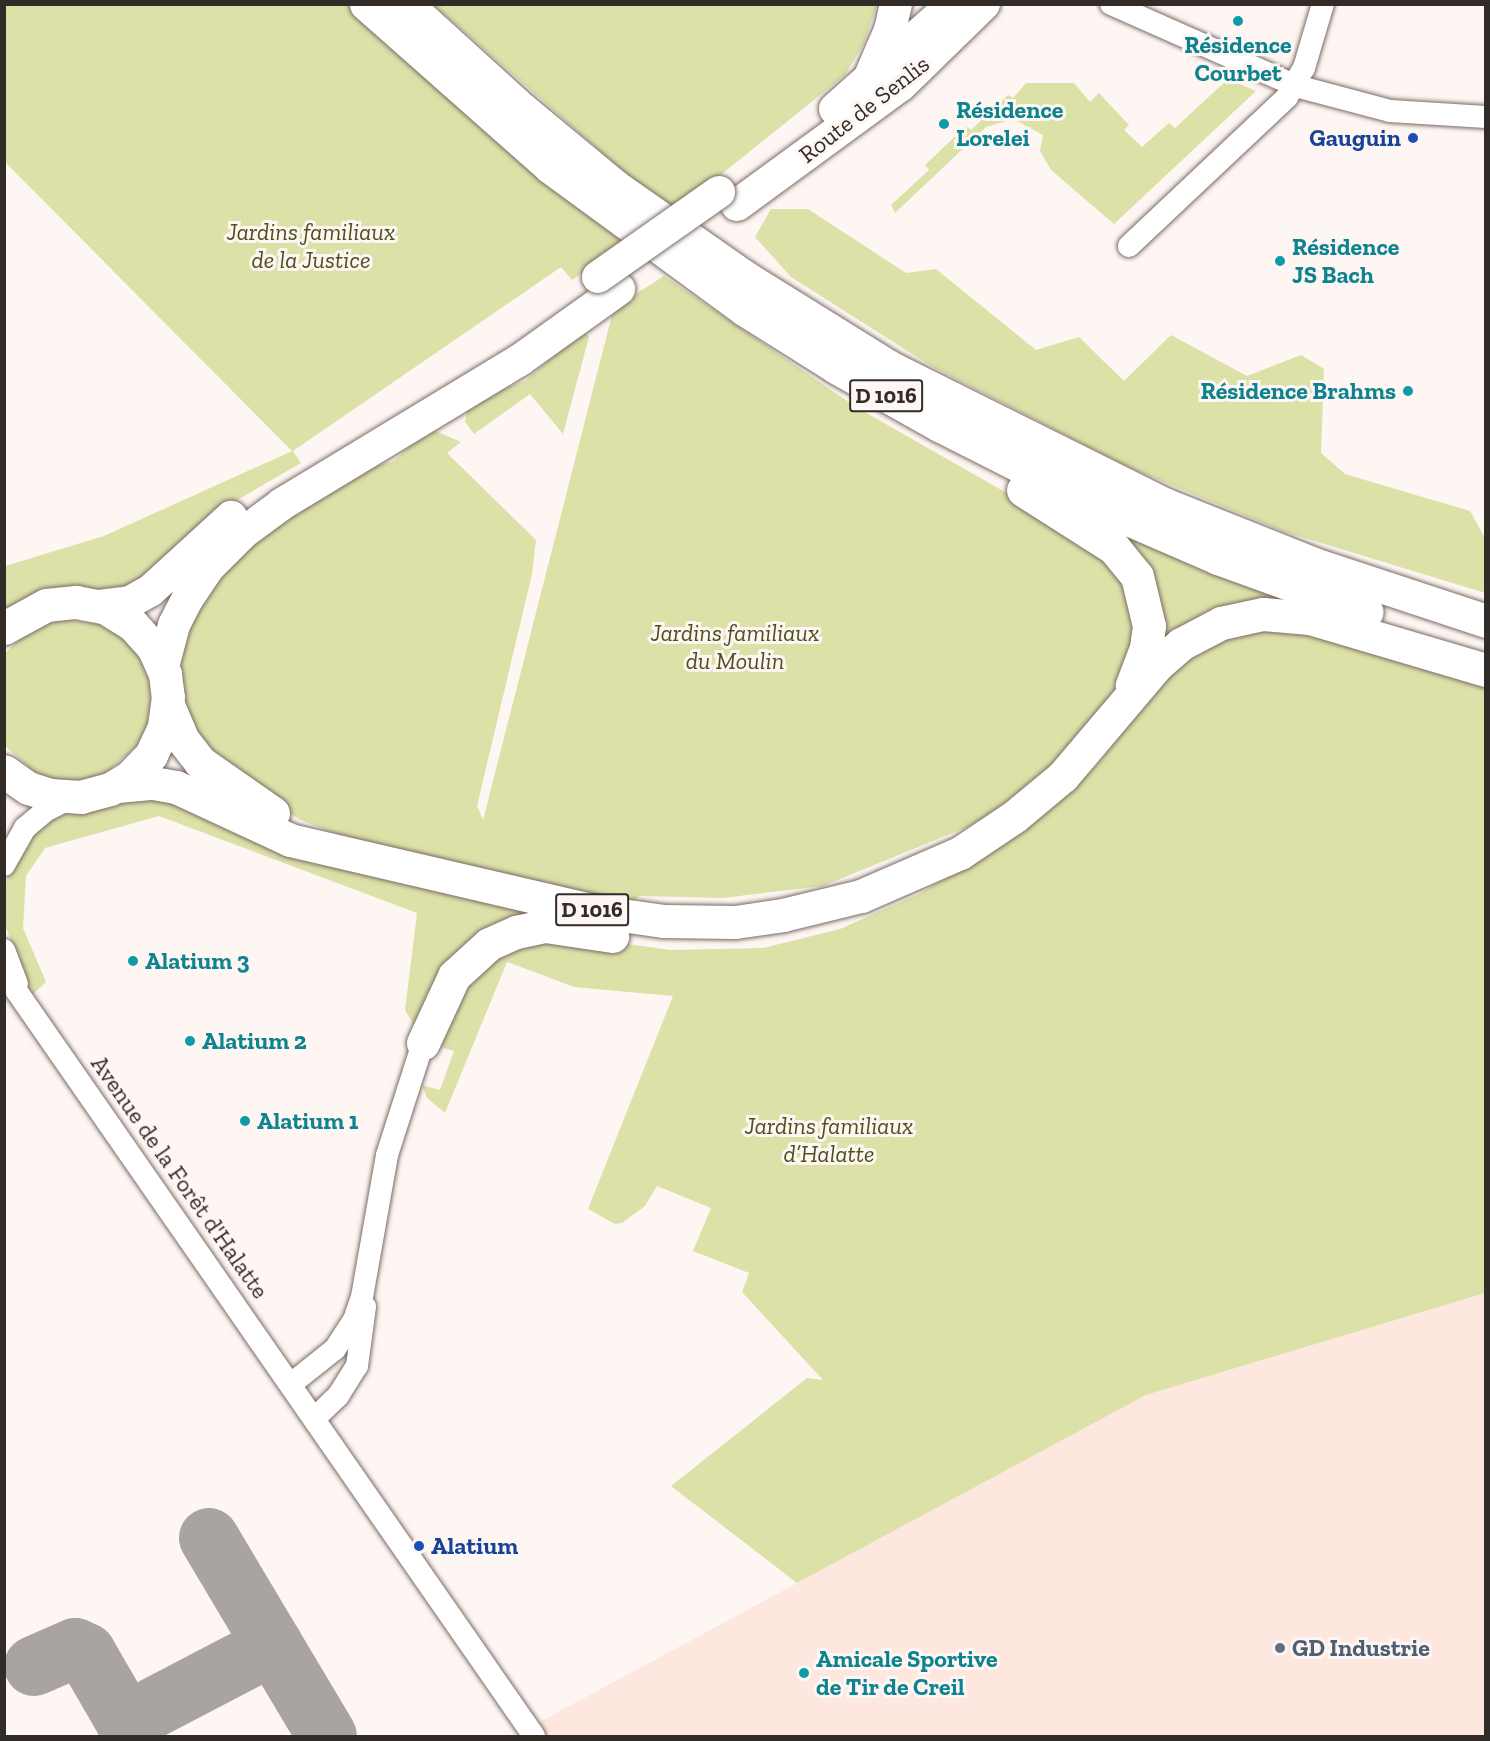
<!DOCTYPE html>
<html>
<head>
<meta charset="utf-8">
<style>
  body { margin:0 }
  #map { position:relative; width:1490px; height:1741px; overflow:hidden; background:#fef6f3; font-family:"Zilla Slab",serif }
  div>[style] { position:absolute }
  .built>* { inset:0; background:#fde7df }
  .green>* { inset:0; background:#dce1a8 }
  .taxiway>* { height:60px; margin:-30px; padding:0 30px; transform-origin:30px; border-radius:30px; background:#aaa4a0 }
  .roads { filter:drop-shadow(0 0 2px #7b6b65) drop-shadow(0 0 2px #7b6b65) }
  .street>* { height:22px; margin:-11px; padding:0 11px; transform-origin:11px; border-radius:11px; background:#fff }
  .secondary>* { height:32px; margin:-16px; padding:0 16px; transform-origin:16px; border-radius:16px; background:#fff }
  .primary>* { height:33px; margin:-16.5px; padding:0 16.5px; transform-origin:16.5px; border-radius:16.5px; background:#fff }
  .highway>* { height:33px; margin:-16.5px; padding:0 16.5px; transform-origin:16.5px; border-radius:16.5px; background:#fff }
  .bridges { filter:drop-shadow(0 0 2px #7b6b65) drop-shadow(0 0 2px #7b6b65) }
  .secondary-bridge>* { height:32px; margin:-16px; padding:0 16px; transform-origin:16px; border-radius:16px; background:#fff }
  .dots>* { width:16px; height:16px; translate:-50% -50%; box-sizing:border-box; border:3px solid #fef6f3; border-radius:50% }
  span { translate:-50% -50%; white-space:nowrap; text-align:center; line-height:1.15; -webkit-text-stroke:6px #fef6f3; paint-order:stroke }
  .shield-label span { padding:2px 4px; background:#fef6f3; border:2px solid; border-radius:4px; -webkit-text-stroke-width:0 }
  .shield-label { font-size:22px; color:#322c29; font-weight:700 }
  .culture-label { font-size:24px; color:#0d838f; font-weight:700 }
  .left { translate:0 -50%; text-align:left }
  .right { translate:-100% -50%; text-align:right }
  .street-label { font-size:24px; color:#322c29 }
  .transit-label { font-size:24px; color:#164399; font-weight:700 }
  .park-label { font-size:24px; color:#4e511e; font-style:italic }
  .service-label { font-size:24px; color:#4e5e75; font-weight:700 }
  .frame { position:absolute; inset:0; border:6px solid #322c29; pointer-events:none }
</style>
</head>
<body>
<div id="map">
  <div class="built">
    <i style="clip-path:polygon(1485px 1293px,1485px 1736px,524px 1736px,521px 1732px,1146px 1395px)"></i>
  </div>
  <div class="green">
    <i style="clip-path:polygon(5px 5px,347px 5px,473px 121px,627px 241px,572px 280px,561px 267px,293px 451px,301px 463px,227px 506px,133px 592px,31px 598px,5px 609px,5px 566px,104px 536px,292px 451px,5px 162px)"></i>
    <i style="clip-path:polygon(434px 5px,877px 5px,864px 43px,845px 75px,672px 214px)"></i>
    <i style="clip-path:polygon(1228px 79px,1256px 91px,1114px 224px,1051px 170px,1040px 151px,1043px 135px,1013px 119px,986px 127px,895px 213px,891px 205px,929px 170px,925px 165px,966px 126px,971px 130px,1008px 95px,1013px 98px,1026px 83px,1074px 83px,1090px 102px,1099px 93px,1129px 125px,1124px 130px,1142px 147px,1169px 123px,1175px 128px)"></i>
    <i style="clip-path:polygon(771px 209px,808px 209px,906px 273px,936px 269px,1036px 350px,1079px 337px,1124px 381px,1171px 335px,1247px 376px,1301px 355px,1324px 369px,1321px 453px,1345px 474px,1470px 511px,1485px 538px,1485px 593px,1282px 531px,1126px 466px,931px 366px,791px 277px,755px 237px)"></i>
    <i style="clip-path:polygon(664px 276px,856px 407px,1105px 549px,1126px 576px,1138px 639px,1118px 691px,1041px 778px,984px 820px,823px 886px,723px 898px,640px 896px,630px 904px,360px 844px,301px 820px,248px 790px,192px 740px,175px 657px,191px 608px,252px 536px,359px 470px,394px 461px,429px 428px,461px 442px,447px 453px,536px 540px,532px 574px,477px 806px,483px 820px,612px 315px,620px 304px)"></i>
    <i style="clip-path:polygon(583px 330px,589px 337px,563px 434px,530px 394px,474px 434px,465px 422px,467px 410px,495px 392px,525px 381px)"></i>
    <i style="clip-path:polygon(1121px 534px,1278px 598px,1283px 605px,1156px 651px)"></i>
    <i style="clip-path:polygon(63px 619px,98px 624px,122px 637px,140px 657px,150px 682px,150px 718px,139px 743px,106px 773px,80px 781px,53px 779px,36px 773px,5px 746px,4px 654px,28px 631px)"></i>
    <i style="clip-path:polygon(1237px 626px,1289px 628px,1485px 676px,1485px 1293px,1146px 1395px,797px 1583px,671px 1486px,807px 1378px,823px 1380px,742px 1292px,749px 1273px,693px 1251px,711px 1208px,657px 1186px,645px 1206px,622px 1223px,615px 1224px,588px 1209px,673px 996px,574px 987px,507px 962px,445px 1113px,427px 1098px,422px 1085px,440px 1090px,454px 1051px,434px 1045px,455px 1001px,494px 950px,569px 936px,671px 950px,763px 948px,840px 929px,921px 893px,1022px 831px,1096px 766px,1161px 678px,1197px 647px)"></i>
    <i style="clip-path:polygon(141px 792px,561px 917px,521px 920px,414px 1025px,405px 1010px,417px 913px,159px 816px,45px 848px,26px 876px,23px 928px,46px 982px,32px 995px,5px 925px,5px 884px,15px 860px,43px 823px,56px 815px)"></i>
  </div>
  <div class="taxiway">
    <i style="left:209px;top:1538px;width:230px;rotate:59.2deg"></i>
    <i style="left:34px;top:1666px;width:45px;rotate:-23.7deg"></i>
    <i style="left:75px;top:1648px;width:12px;rotate:24deg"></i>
    <i style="left:86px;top:1653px;width:80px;rotate:59.9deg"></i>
    <i style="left:135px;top:1736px;width:17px;rotate:-123deg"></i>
    <i style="left:126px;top:1722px;width:166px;rotate:-27.6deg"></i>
  </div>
  <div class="roads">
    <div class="street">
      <i style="left:1111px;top:4px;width:202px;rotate:23.9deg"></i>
      <i style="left:1296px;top:86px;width:97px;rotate:14.9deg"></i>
      <i style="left:1390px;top:111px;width:96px;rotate:3.6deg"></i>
      <i style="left:1129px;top:246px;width:217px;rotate:-43.3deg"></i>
      <i style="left:1287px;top:97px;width:34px;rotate:-60deg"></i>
      <i style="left:1304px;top:68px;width:67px;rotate:-73.5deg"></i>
      <i style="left:4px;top:865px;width:43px;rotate:-60.4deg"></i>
      <i style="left:25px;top:828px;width:26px;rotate:-40deg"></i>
      <i style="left:45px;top:811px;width:31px;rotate:-27deg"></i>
      <i style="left:4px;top:950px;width:36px;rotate:69deg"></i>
      <i style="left:4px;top:973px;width:929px;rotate:55.22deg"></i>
      <i style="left:291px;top:1384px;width:56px;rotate:-38.5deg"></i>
      <i style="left:335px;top:1349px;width:35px;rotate:-57deg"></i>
      <i style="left:354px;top:1320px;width:24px;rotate:-71deg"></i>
      <i style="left:362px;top:1297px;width:144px;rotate:-80deg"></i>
      <i style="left:387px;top:1155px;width:118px;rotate:-72.2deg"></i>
      <i style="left:315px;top:1418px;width:32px;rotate:-44deg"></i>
      <i style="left:338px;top:1396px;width:36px;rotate:-58deg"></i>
      <i style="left:357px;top:1366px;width:60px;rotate:-82.3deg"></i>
    </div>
    <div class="secondary">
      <i style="left:871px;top:74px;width:48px;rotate:-66.6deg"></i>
      <i style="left:890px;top:30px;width:27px;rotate:-77deg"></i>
      <i style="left:835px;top:109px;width:158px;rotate:-41.7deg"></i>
      <i style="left:737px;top:205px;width:203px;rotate:-36.2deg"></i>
      <i style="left:901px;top:85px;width:116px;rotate:-44.3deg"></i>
      <i style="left:99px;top:606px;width:31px;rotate:-7deg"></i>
      <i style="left:130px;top:602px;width:23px;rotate:-29deg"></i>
      <i style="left:150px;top:591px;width:110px;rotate:-42.4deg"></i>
      <i style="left:163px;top:667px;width:43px;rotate:-75.3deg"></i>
      <i style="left:174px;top:625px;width:30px;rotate:-63deg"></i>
      <i style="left:188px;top:598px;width:36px;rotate:-56deg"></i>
      <i style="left:208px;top:568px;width:49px;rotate:-45deg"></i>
      <i style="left:243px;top:533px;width:49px;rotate:-36.6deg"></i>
      <i style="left:282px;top:504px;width:278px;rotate:-31.2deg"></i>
      <i style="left:520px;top:360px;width:122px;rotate:-35.6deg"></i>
    </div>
    <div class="primary">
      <i style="left:4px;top:628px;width:48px;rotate:-28.7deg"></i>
      <i style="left:46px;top:605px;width:30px;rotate:-6deg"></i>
      <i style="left:76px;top:602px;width:31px;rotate:11deg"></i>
      <i style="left:106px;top:608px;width:31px;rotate:32deg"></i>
      <i style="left:132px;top:624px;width:31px;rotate:48deg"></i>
      <i style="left:153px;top:647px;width:30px;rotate:66deg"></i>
      <i style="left:165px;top:674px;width:23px;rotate:83deg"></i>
      <i style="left:168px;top:697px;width:30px;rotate:98deg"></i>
      <i style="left:164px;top:727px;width:31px;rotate:115deg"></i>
      <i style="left:151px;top:755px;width:30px;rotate:134deg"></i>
      <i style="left:130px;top:777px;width:23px;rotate:149deg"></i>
      <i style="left:110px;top:789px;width:30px;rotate:165deg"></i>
      <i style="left:81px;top:797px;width:31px;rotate:-176deg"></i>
      <i style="left:50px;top:795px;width:23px;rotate:-162deg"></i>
      <i style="left:28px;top:788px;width:29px;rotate:-145deg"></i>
    </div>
    <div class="highway">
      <i style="left:366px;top:4px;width:246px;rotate:41.5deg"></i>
      <i style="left:550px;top:167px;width:240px;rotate:36.2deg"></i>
      <i style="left:744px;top:309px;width:109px;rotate:32.2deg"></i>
      <i style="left:836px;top:367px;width:118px;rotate:29.4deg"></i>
      <i style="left:939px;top:425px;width:188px;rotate:26.8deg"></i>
      <i style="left:1107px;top:510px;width:121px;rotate:23.4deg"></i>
      <i style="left:1218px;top:558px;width:158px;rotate:19.9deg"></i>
      <i style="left:406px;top:4px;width:158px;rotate:42.2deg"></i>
      <i style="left:523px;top:110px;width:121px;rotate:39.6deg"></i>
      <i style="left:616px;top:187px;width:155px;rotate:35deg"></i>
      <i style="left:743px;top:276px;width:172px;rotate:31.9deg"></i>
      <i style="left:889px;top:367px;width:307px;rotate:26.5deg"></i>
      <i style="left:1164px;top:504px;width:162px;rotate:21.8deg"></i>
      <i style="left:1314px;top:564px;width:181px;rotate:18.3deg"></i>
      <i style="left:1023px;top:490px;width:108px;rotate:32.5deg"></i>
      <i style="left:1114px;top:548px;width:36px;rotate:51deg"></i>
      <i style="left:1137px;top:576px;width:51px;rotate:76.5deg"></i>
      <i style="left:1149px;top:626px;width:22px;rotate:98deg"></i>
      <i style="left:1146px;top:648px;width:40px;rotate:111deg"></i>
      <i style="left:168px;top:705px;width:38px;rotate:67deg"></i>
      <i style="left:183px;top:740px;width:28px;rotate:52deg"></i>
      <i style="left:200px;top:762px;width:89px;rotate:34.9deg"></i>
      <i style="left:117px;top:786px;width:36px;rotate:-5deg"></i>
      <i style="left:153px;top:783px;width:23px;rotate:10deg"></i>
      <i style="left:176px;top:787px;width:126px;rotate:24.9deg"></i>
      <i style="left:290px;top:840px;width:318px;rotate:13.1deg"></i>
      <i style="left:600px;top:912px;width:65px;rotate:8deg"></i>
      <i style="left:664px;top:921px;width:71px;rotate:0.8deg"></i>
      <i style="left:735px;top:922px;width:49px;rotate:-8.3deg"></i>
      <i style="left:783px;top:915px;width:80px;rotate:-13.7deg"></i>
      <i style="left:861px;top:896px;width:108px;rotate:-23.5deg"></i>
      <i style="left:960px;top:853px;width:66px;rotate:-33.9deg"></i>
      <i style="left:1015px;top:816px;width:62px;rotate:-39.8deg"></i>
      <i style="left:1063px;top:776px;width:145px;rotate:-49.7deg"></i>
      <i style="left:1157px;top:665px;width:32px;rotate:-41deg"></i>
      <i style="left:1181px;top:644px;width:45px;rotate:-27.7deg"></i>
      <i style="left:1221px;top:623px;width:43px;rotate:-12.1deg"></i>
      <i style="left:1263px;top:614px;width:47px;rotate:4.9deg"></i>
      <i style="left:1310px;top:618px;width:184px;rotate:16.5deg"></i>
      <i style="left:423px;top:1043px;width:74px;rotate:-65.2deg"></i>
      <i style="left:454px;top:976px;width:47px;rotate:-42.4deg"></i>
      <i style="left:489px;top:944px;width:30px;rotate:-24deg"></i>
      <i style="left:516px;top:932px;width:30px;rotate:-12deg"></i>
      <i style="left:545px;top:926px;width:68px;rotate:8.5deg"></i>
    </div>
  </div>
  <div class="bridges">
    <div class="secondary-bridge">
      <i style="left:598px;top:277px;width:148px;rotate:-35.1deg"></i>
    </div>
  </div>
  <div class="dots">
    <i style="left:1238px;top:21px;background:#0f9aa8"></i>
    <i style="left:944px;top:124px;background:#0f9aa8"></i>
    <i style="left:1413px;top:138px;background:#1a4fb4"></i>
    <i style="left:1280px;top:261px;background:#0f9aa8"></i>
    <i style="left:1408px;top:391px;background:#0f9aa8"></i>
    <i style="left:133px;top:961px;background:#0f9aa8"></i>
    <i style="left:190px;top:1041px;background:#0f9aa8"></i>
    <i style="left:245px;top:1121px;background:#0f9aa8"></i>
    <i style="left:419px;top:1546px;background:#1a4fb4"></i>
    <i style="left:1280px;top:1648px;background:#5c6f8a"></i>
    <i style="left:804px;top:1673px;background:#0f9aa8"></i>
  </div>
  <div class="shield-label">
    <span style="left:886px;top:396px">D 1016</span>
    <span style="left:592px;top:910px">D 1016</span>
  </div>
  <div class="culture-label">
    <span style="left:1238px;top:59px">Résidence<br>Courbet</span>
    <span class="left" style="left:956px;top:124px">Résidence<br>Lorelei</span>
    <span class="left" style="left:1292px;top:261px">Résidence<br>JS Bach</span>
    <span class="right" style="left:1396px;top:391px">Résidence Brahms</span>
    <span class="left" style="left:145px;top:961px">Alatium 3</span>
    <span class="left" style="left:202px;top:1041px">Alatium 2</span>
    <span class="left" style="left:257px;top:1121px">Alatium 1</span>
    <span class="left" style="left:816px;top:1673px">Amicale Sportive<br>de Tir de Creil</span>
  </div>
  <div class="street-label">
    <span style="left:864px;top:109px;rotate:-38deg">Route de Senlis</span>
    <span style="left:180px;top:1177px;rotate:55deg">Avenue de la Forêt d'Halatte</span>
  </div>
  <div class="transit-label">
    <span class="right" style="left:1401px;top:138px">Gauguin</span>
    <span class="left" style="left:431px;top:1546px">Alatium</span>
  </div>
  <div class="park-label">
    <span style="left:311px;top:246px">Jardins familiaux<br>de la Justice</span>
    <span style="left:735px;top:647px">Jardins familiaux<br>du Moulin</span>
    <span style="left:829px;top:1140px">Jardins familiaux<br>d’Halatte</span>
  </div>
  <div class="service-label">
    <span class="left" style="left:1292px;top:1648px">GD Industrie</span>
  </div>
  <div class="frame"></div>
</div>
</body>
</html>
